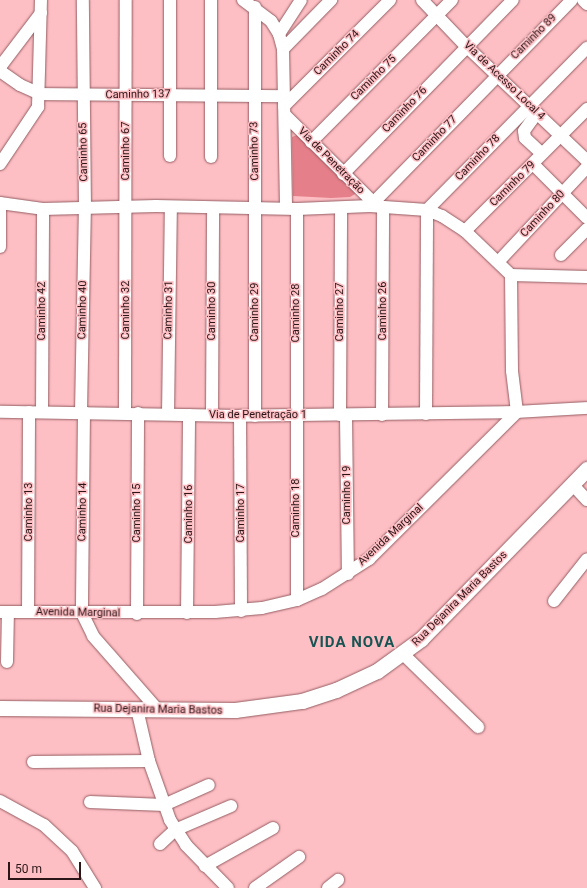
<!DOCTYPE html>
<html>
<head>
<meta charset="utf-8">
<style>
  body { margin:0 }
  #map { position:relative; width:587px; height:888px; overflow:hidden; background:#fdbfc4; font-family:Roboto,sans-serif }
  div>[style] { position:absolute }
  .green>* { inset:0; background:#e57f8a }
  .roads { filter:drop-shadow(0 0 1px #945d62) drop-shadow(0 0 1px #945d62) }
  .minor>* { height:12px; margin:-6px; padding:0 6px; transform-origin:6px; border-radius:6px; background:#fff }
  .major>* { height:15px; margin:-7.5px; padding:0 7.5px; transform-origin:7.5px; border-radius:7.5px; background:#fff }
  span { translate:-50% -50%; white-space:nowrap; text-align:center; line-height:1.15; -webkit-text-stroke:3px #fdbfc4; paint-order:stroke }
  .street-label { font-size:11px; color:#2b1517 }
  .district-label { font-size:15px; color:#185453; font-weight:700; letter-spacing:1px }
  .scale { position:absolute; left:8px; top:862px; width:73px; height:18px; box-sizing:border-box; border:2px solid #2b1517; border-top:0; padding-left:5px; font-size:12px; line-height:14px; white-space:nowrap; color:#2b1517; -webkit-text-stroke:3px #fdbfc4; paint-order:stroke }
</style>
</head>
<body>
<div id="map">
  <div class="green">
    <i style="clip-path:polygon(297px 135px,354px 190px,355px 194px,350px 197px,331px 198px,293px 196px,292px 137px)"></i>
  </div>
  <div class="roads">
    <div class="minor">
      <i style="left:243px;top:0;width:35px;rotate:37deg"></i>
      <i style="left:271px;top:21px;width:15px;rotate:58deg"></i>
      <i style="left:279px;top:34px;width:16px;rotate:75deg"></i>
      <i style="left:283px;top:49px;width:159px;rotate:88.9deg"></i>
      <i style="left:422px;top:0;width:64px;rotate:46.3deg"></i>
      <i style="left:466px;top:46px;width:167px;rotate:43.5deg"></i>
      <i style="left:583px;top:0;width:6px;rotate:45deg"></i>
      <i style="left:255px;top:7px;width:409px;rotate:90deg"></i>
      <i style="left:279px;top:34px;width:40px;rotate:-57.1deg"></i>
      <i style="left:283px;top:49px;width:69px;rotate:-45.6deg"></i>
      <i style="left:0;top:67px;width:68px;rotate:-52.8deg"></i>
      <i style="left:0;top:71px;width:24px;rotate:35deg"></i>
      <i style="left:20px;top:85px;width:22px;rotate:24deg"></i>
      <i style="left:40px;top:94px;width:243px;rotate:0.5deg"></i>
      <i style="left:284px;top:106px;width:150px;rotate:-45deg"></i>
      <i style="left:537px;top:113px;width:22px;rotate:126deg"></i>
      <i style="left:524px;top:131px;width:7px;rotate:82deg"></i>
      <i style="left:525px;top:138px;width:23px;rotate:43deg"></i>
      <i style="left:285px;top:115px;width:129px;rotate:44.7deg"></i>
      <i style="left:311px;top:142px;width:200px;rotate:-45.2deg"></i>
      <i style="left:170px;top:156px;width:156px;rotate:-90deg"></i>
      <i style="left:211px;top:157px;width:157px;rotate:-90deg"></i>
      <i style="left:0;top:164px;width:69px;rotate:-56.3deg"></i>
      <i style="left:38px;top:107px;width:107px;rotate:-88.4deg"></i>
      <i style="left:533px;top:164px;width:76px;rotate:45deg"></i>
      <i style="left:343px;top:174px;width:243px;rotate:-45.7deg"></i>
      <i style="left:0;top:203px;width:43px;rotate:7.9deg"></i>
      <i style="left:43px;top:209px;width:113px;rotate:-1.5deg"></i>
      <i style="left:156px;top:206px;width:141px;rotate:1.2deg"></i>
      <i style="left:297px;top:209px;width:73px;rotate:-2.4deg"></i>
      <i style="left:370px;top:206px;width:57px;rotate:4deg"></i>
      <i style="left:427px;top:210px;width:16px;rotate:22deg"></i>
      <i style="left:442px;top:216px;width:27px;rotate:33deg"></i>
      <i style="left:465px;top:231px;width:64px;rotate:43.7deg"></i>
      <i style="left:511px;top:275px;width:96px;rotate:89.4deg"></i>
      <i style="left:512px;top:371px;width:41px;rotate:83deg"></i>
      <i style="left:517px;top:412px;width:277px;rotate:179.2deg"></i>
      <i style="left:240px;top:416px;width:240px;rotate:-179deg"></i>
      <i style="left:373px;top:203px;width:284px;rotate:-45.6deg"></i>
      <i style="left:465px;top:231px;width:173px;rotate:-45deg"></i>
      <i style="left:0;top:247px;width:44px;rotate:-90deg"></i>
      <i style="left:561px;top:255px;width:37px;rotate:-45deg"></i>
      <i style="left:499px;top:261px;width:129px;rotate:-46.9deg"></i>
      <i style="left:511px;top:275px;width:76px;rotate:1.5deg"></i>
      <i style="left:42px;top:412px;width:203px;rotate:-89.7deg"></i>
      <i style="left:81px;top:412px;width:204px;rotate:-88.9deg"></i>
      <i style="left:85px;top:208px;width:208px;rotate:-90.6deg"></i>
      <i style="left:84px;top:412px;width:201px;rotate:90.6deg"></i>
      <i style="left:82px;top:613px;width:25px;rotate:64deg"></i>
      <i style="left:93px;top:636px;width:98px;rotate:48.7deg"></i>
      <i style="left:125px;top:413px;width:413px;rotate:-89.9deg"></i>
      <i style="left:168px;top:414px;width:207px;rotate:-89.2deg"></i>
      <i style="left:426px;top:414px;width:204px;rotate:-89.7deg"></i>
      <i style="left:427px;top:210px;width:228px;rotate:-45.4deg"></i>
      <i style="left:212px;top:415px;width:207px;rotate:-89.7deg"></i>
      <i style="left:340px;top:415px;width:207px;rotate:-89.7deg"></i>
      <i style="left:382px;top:415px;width:208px;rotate:-89.7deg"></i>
      <i style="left:240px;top:416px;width:195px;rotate:89.7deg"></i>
      <i style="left:346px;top:416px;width:158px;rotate:89.3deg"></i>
      <i style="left:572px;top:484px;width:22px;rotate:47deg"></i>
      <i style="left:297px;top:600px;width:391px;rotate:-90deg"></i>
      <i style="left:554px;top:601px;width:53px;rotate:-51.8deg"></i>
      <i style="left:0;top:612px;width:215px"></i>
      <i style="left:215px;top:612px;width:47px;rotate:-4.9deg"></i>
      <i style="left:262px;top:608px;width:36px;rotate:-13deg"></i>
      <i style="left:297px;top:600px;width:27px;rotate:-24deg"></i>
      <i style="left:322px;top:589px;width:56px;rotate:-32.6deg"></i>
      <i style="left:369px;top:559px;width:209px;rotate:-44.8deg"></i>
      <i style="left:517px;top:412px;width:70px;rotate:-3.3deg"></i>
      <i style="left:28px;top:612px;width:200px;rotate:-89.7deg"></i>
      <i style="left:187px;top:613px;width:198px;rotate:-89.4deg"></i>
      <i style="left:137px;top:614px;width:201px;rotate:-89.7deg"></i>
      <i style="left:403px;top:654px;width:105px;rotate:44.2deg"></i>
      <i style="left:7px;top:662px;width:50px;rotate:-88.9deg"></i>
      <i style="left:137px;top:709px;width:53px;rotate:77deg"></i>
      <i style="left:149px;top:761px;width:63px;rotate:70.4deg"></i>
      <i style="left:170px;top:820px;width:30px;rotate:57deg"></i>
      <i style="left:186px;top:845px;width:60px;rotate:45.7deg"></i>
      <i style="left:33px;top:762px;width:116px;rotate:-0.5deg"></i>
      <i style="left:0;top:801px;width:50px;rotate:28.6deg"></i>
      <i style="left:44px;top:825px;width:38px;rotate:43deg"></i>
      <i style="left:72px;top:851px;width:44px;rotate:58.1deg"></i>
      <i style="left:90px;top:802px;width:74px;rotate:2.3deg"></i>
      <i style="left:164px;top:805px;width:49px;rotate:-24deg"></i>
      <i style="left:160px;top:844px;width:21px;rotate:-43deg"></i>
      <i style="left:175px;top:830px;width:61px;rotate:-23.2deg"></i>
      <i style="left:205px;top:866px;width:78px;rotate:-29.2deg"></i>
      <i style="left:255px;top:888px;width:54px;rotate:-35.2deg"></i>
      <i style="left:328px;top:888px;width:13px;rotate:-39deg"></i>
    </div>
    <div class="major">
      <i style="left:0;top:708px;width:235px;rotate:0.5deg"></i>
      <i style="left:235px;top:710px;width:68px;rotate:-7.7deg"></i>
      <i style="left:302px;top:701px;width:36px;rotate:-18deg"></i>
      <i style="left:336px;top:690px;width:45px;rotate:-24.9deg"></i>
      <i style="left:377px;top:671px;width:54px;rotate:-36deg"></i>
      <i style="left:421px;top:639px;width:238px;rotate:-45.7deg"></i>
    </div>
  </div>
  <div class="street-label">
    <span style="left:534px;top:37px;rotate:-45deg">Caminho 89</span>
    <span style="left:337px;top:53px;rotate:-45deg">Caminho 74</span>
    <span style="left:374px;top:78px;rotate:-45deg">Caminho 75</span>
    <span style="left:504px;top:81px;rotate:44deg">Via de Acesso Local 4</span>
    <span style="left:138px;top:95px;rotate:-1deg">Caminho 137</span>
    <span style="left:405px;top:110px;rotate:-46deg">Caminho 76</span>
    <span style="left:435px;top:139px;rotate:-46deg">Caminho 77</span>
    <span style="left:126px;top:151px;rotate:-90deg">Caminho 67</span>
    <span style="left:255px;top:151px;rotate:-91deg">Caminho 73</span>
    <span style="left:84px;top:152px;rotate:-91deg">Caminho 65</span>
    <span style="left:478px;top:158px;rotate:-46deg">Caminho 78</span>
    <span style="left:331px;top:161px;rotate:45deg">Via de Penetração</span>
    <span style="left:513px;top:184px;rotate:-45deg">Caminho 79</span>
    <span style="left:543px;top:214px;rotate:-47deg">Caminho 80</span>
    <span style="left:83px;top:310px;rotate:-89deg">Caminho 40</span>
    <span style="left:126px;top:310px;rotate:-90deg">Caminho 32</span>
    <span style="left:169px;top:310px;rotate:-89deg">Caminho 31</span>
    <span style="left:42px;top:311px;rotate:-90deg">Caminho 42</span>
    <span style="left:212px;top:311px;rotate:-90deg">Caminho 30</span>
    <span style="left:383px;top:311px;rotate:-90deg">Caminho 26</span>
    <span style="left:255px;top:312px;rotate:-90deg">Caminho 29</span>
    <span style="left:340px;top:312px;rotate:-90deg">Caminho 27</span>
    <span style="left:296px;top:313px;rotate:-90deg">Caminho 28</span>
    <span style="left:258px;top:415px">Via de Penetração 1</span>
    <span style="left:347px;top:495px;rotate:-90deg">Caminho 19</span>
    <span style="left:296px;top:508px;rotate:-90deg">Caminho 18</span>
    <span style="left:29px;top:512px;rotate:-90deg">Caminho 13</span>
    <span style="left:83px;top:512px;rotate:-89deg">Caminho 14</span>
    <span style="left:137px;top:513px;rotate:-90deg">Caminho 15</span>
    <span style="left:241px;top:513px;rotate:-90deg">Caminho 17</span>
    <span style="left:189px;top:514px;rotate:-90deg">Caminho 16</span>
    <span style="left:391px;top:535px;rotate:-43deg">Avenida Marginal</span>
    <span style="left:460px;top:599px;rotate:-45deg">Rua Dejanira Maria Bastos</span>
    <span style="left:78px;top:613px;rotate:1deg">Avenida Marginal</span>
    <span style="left:158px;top:710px;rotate:1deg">Rua Dejanira Maria Bastos</span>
  </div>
  <div class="district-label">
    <span style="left:352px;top:643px">VIDA NOVA</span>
  </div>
  <div class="scale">50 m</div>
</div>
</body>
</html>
